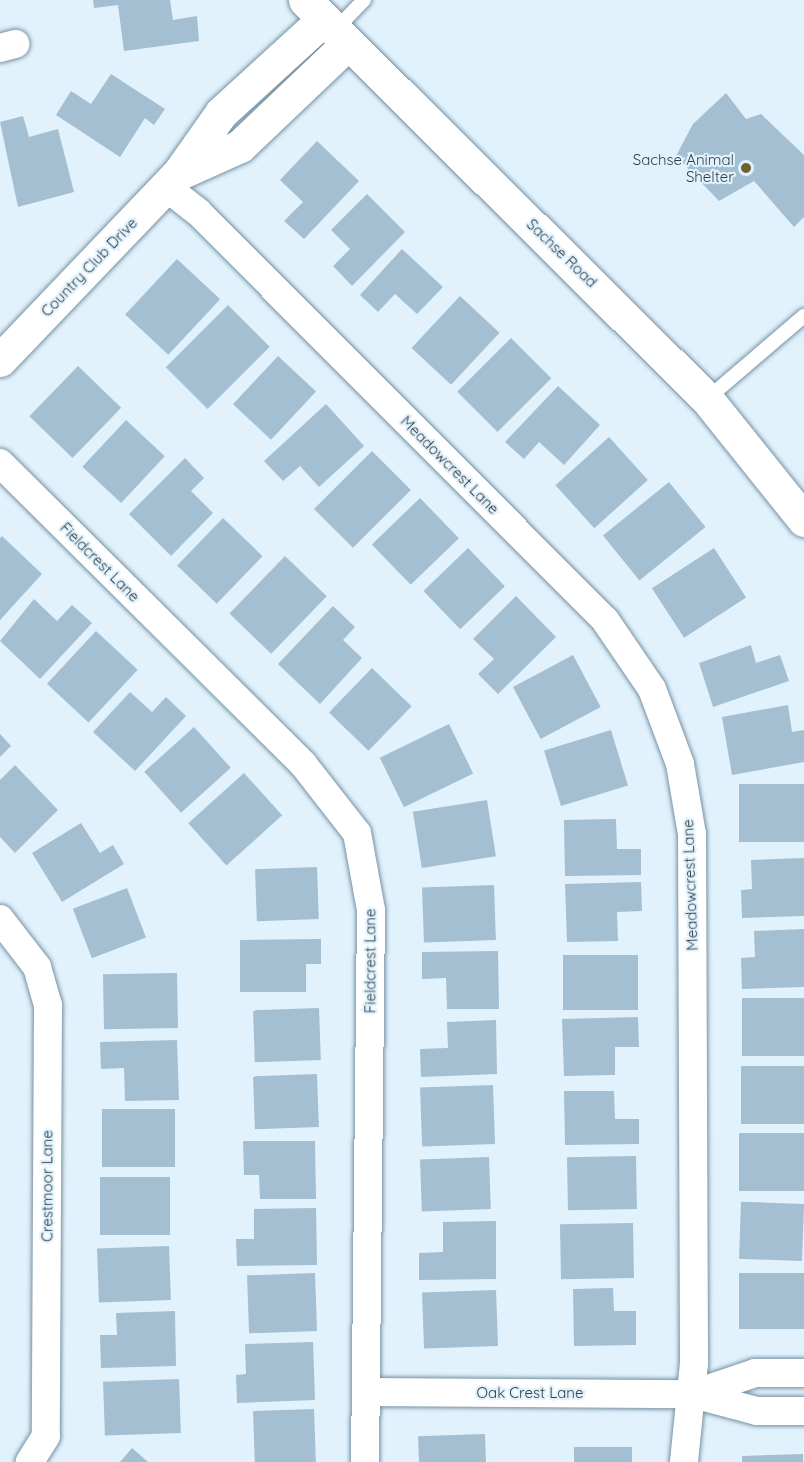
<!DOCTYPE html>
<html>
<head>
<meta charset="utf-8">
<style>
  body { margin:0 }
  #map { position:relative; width:804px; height:1462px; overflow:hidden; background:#e1f2fd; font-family:Quicksand,sans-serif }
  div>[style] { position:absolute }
  .building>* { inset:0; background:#a3bfd1; transform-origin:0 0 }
  .roads { filter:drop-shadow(0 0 2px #7791a2) drop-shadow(0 0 2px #7791a2) }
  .service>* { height:14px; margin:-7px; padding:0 7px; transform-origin:7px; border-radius:7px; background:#fff }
  .minor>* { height:28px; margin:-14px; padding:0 14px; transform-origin:14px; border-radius:14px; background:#fff }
  .tertiary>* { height:33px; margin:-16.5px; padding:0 16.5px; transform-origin:16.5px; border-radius:16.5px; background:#fff }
  .secondary>* { height:33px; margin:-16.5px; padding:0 16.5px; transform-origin:16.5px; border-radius:16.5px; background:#fff }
  .dots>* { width:16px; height:16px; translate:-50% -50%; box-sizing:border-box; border:3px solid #e1f2fd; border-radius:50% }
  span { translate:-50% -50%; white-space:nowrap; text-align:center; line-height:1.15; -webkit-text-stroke:4.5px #e1f2fd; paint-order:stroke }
  .poi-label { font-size:15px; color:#333f46 }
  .right { translate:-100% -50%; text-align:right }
  .street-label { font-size:15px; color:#333f46 }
</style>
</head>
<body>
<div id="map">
  <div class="building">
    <i style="clip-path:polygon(93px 0,170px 0,173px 20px,197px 16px,199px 41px,124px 51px,118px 5px,94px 8px)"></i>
    <i style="clip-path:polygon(111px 74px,165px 109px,154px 125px,145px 118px,120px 157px,56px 115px,71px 91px,91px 104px)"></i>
    <i style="clip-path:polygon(726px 93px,746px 119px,761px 114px,804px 155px,804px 217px,794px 227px,754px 181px,719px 201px,676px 156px,693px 124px)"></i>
    <i style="clip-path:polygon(23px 116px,29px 137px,58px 129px,74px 192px,18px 207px,0 122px)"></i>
    <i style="clip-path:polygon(317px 141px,359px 181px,304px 239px,284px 221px,303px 202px,280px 180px)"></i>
    <i style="clip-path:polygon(367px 194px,405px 232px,352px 286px,333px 266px,350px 249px,331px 230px)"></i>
    <i style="clip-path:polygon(402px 249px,443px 287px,417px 314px,395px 294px,378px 312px,360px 295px)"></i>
    <i style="left:177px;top:259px;width:59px;height:76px;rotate:43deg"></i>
    <i style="left:460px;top:296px;width:54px;height:71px;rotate:43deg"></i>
    <i style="left:228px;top:305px;width:59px;height:88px;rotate:45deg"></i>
    <i style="left:511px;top:338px;width:57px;height:76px;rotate:45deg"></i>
    <i style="left:278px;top:356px;width:52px;height:66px;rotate:43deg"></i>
    <i style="left:78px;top:366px;width:60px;height:70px;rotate:44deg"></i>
    <i style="clip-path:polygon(558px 386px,600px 425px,564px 465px,539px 442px,524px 459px,505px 442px)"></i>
    <i style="clip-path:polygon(326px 404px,364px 446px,319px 487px,300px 466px,283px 481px,264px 461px)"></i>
    <i style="left:126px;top:420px;width:53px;height:64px;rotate:43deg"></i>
    <i style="left:609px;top:437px;width:58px;height:72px;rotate:48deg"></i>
    <i style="left:372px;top:451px;width:55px;height:82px;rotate:45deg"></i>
    <i style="clip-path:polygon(185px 458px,204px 478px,191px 491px,213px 513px,171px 556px,129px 514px)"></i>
    <i style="left:669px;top:482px;width:58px;height:85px;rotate:51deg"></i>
    <i style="left:420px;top:498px;width:56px;height:67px;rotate:46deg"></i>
    <i style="left:223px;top:518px;width:55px;height:66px;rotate:44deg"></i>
    <i style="clip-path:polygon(2px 536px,42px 574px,0 620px,0 538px)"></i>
    <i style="left:468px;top:548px;width:53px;height:62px;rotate:46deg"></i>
    <i style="left:714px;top:548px;width:59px;height:74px;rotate:57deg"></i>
    <i style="left:285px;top:556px;width:58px;height:80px;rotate:44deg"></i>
    <i style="clip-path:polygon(516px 596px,556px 637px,498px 694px,478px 674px,494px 659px,473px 639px)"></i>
    <i style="clip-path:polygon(34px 599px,57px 621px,72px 605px,92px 623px,40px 679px,0 641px)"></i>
    <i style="clip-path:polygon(333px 606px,355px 627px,343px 640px,362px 658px,320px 704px,278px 664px)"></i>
    <i style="left:96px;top:631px;width:57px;height:72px;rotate:43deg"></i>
    <i style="clip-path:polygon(751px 645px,756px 663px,780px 655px,789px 681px,713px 707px,699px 663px)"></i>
    <i style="left:573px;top:655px;width:59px;height:68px;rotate:62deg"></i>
    <i style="left:372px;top:668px;width:55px;height:62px;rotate:44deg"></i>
    <i style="clip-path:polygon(130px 692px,152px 712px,166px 697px,186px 716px,135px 771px,93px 732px)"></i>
    <i style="clip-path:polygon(788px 705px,792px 732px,804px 730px,804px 762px,732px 775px,722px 717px)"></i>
    <i style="left:449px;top:724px;width:55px;height:77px;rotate:64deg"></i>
    <i style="left:194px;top:727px;width:55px;height:67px;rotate:48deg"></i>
    <i style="left:611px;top:730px;width:58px;height:70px;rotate:73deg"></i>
    <i style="clip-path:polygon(0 734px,11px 746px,0 757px)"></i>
    <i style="clip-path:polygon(15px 765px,58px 810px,15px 853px,0 837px,0 780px)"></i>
    <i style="left:244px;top:773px;width:57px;height:75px;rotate:48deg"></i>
    <i style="left:804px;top:784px;width:58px;height:65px;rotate:90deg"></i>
    <i style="left:487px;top:800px;width:57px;height:75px;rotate:81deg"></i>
    <i style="clip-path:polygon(616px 819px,617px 849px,641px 849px,641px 875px,565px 876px,564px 820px)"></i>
    <i style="clip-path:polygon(81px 823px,100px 853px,113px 845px,124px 864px,62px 902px,32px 853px)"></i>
    <i style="clip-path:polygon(804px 858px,804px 916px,742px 918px,741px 890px,752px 889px,751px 860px)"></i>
    <i style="left:317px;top:867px;width:52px;height:62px;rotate:88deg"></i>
    <i style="clip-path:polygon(641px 882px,642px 911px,617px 912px,618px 941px,567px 942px,565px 884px)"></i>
    <i style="left:494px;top:885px;width:55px;height:72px;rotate:88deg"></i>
    <i style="left:127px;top:888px;width:53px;height:58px;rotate:69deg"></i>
    <i style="clip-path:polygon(804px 929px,804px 987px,742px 989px,741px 958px,755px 957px,754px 931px)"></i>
    <i style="clip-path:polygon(321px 939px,321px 964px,306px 964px,306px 992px,240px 992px,240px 940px)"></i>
    <i style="clip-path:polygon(498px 951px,499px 1009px,447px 1009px,446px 978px,422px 979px,422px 952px)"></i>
    <i style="left:563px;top:955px;width:75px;height:55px"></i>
    <i style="left:177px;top:973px;width:55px;height:74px;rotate:89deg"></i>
    <i style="left:742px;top:998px;width:62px;height:58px"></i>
    <i style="left:319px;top:1008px;width:52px;height:66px;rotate:88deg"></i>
    <i style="clip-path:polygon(638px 1017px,639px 1047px,615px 1047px,615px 1075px,564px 1076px,562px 1019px)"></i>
    <i style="clip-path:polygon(496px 1020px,497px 1074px,421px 1077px,420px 1049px,448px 1048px,447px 1022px)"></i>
    <i style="clip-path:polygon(177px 1040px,179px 1100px,125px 1101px,124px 1068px,101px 1069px,100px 1042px)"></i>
    <i style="left:804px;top:1066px;width:58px;height:63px;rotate:90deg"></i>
    <i style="left:317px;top:1074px;width:53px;height:64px;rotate:88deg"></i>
    <i style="left:493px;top:1085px;width:59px;height:73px;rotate:88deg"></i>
    <i style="clip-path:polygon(564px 1091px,614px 1091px,615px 1119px,639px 1119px,639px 1144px,565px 1145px)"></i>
    <i style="left:102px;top:1109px;width:73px;height:58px"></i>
    <i style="left:804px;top:1133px;width:58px;height:65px;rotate:90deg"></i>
    <i style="clip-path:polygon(243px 1141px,315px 1141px,316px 1199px,260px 1199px,259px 1175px,244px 1175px)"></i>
    <i style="left:636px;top:1156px;width:53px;height:69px;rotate:89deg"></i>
    <i style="left:489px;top:1157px;width:52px;height:69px;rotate:88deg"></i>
    <i style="left:100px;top:1177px;width:70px;height:58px"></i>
    <i style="left:804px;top:1204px;width:57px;height:63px;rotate:92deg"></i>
    <i style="clip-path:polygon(316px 1208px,317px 1265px,237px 1266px,236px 1239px,254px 1239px,254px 1209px)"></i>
    <i style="clip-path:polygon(496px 1221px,496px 1279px,419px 1280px,419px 1253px,443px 1252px,443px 1222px)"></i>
    <i style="left:633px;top:1223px;width:55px;height:73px;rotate:89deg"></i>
    <i style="left:169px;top:1246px;width:54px;height:72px;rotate:88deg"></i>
    <i style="left:315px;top:1273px;width:58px;height:68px;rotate:88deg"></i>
    <i style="left:804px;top:1273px;width:56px;height:65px;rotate:90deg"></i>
    <i style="clip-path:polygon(613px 1288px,614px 1311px,636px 1311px,636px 1345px,574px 1346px,573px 1289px)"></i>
    <i style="left:496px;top:1290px;width:56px;height:74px;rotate:88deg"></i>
    <i style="clip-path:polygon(175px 1311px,176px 1366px,101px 1368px,100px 1335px,117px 1335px,116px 1313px)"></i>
    <i style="clip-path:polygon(313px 1342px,315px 1400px,237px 1403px,236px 1375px,246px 1374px,245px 1344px)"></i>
    <i style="left:179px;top:1379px;width:54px;height:76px;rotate:88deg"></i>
    <i style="left:314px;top:1409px;width:53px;height:61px;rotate:88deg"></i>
    <i style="left:485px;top:1434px;width:28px;height:67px;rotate:88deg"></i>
    <i style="left:632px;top:1447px;width:15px;height:58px;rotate:90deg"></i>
    <i style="clip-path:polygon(132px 1448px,148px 1462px,120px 1462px)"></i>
    <i style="clip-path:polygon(803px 1454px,803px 1462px,742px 1462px,742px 1456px)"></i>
  </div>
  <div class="roads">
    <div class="service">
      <i style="left:335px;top:30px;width:42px;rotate:-46deg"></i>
      <i style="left:707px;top:399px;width:128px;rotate:-40.6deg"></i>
    </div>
    <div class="minor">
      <i style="left:0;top:48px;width:16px;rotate:-15deg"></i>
      <i style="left:166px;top:187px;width:41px;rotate:38deg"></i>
      <i style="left:198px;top:212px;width:576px;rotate:45.07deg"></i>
      <i style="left:605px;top:620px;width:83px;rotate:55.7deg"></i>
      <i style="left:652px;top:689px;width:80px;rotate:69.5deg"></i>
      <i style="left:680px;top:764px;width:71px;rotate:80.3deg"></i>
      <i style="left:692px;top:834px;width:529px;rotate:89.78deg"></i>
      <i style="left:694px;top:1363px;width:100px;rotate:95.8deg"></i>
      <i style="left:0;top:463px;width:427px;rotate:44.8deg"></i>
      <i style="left:303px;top:764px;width:88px;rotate:52deg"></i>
      <i style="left:357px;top:833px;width:78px;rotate:79.7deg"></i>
      <i style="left:371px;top:910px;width:552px;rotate:90.62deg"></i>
      <i style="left:0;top:919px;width:61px;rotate:52.4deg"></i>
      <i style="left:37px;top:967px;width:40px;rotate:74deg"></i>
      <i style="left:48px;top:1005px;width:431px;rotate:90.3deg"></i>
      <i style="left:46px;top:1436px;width:31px;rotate:122deg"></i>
      <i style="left:366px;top:1392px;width:327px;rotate:0.4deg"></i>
      <i style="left:693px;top:1394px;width:66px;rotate:14.9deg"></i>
      <i style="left:757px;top:1411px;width:47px"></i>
      <i style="left:693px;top:1394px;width:65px;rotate:-18.7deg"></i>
      <i style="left:755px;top:1373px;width:49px"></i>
    </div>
    <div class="tertiary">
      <i style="left:180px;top:173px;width:66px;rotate:-24.2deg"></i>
      <i style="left:240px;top:146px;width:149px;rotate:-43.6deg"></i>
      <i style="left:0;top:360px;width:257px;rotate:-46.3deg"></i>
      <i style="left:178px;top:174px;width:75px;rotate:-54.8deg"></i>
      <i style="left:221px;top:113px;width:139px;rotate:-42.4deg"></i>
    </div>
    <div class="secondary">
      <i style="left:305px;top:0;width:566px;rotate:44.79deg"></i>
      <i style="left:707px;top:399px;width:155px;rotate:51.3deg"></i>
    </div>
  </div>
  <div class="dots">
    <i style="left:746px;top:168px;background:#6f602d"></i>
  </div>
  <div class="poi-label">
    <span class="right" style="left:734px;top:168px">Sachse Animal<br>Shelter</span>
  </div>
  <div class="street-label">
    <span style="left:562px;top:253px;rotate:44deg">Sachse Road</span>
    <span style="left:89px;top:267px;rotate:-46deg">Country Club Drive</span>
    <span style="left:450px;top:465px;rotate:45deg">Meadowcrest Lane</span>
    <span style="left:100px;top:562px;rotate:45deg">Fieldcrest Lane</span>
    <span style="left:690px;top:885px;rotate:-92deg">Meadowcrest Lane</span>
    <span style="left:370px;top:961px;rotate:-90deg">Fieldcrest Lane</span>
    <span style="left:47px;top:1186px;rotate:-90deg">Crestmoor Lane</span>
    <span style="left:530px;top:1393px">Oak Crest Lane</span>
  </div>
</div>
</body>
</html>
